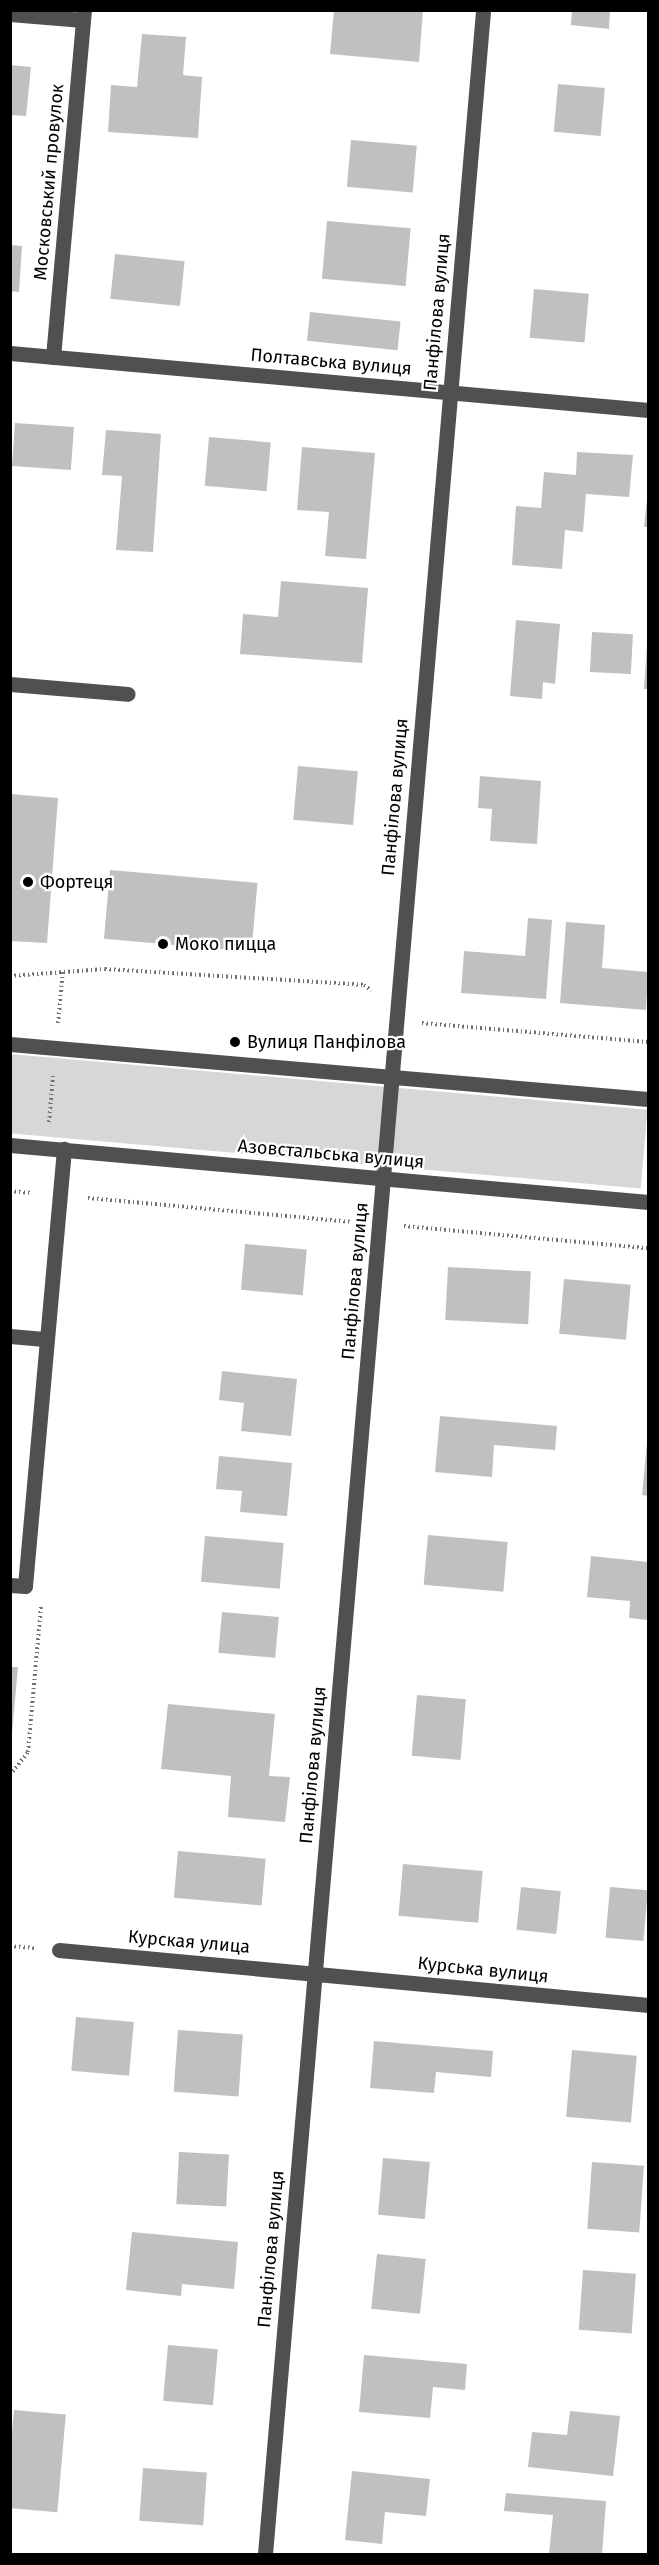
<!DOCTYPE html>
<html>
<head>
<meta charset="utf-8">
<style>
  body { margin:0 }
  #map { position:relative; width:659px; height:2565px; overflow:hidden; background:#fff; font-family:"Fira Sans",sans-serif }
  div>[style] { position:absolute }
  .green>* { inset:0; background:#d7d7d7; transform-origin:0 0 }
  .building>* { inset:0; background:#c0c0c0; transform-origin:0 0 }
  .path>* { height:4px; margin-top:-2px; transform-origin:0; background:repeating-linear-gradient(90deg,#727272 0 1.5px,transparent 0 4.5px) }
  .minor>* { height:15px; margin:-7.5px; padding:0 7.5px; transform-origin:7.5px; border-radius:7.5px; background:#505050 }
  .dots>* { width:16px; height:16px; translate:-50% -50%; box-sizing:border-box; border:3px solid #fff; border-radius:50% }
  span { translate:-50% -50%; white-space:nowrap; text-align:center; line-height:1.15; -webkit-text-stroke:4.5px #fff; paint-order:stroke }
  .street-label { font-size:18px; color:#000 }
  .poi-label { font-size:18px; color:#000 }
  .left { translate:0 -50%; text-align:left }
  .frame { position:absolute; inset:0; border:12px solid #000; pointer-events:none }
</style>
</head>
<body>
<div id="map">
  <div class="green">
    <i style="left:10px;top:1054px;width:640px;height:79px;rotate:5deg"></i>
  </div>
  <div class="building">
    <i style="clip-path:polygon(334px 10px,423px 10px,419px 62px,330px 54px)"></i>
    <i style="clip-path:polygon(572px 10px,610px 10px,609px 29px,571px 25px)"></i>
    <i style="clip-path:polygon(142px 34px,186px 37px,183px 75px,202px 77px,198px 138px,108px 132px,111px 85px,137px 87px)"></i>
    <i style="clip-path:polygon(10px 65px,31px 67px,26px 116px,10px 115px)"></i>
    <i style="left:558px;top:84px;width:47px;height:48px;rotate:5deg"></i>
    <i style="left:351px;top:140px;width:66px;height:47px;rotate:5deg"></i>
    <i style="left:327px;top:221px;width:84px;height:58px;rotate:5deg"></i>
    <i style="clip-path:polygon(10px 245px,22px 246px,19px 292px,10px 291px)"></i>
    <i style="left:115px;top:254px;width:70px;height:45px;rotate:6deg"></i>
    <i style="left:534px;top:289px;width:55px;height:49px;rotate:5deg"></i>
    <i style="left:310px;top:312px;width:91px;height:29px;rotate:6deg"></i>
    <i style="left:15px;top:423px;width:59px;height:43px;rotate:4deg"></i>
    <i style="clip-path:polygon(106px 430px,161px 434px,153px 552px,116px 550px,122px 476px,102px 475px)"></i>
    <i style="left:209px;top:437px;width:62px;height:49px;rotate:5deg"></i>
    <i style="clip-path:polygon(302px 447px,375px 453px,366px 559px,325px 556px,329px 512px,297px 510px)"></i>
    <i style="clip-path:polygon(577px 452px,633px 455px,629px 497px,586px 494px,583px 532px,565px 530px,562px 569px,512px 565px,516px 506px,541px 508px,544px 472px,576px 475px)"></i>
    <i style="clip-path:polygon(647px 499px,648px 499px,648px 527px,644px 527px)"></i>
    <i style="clip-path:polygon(281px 581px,368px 588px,362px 663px,240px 654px,243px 614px,278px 617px)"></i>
    <i style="clip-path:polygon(516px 620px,560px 624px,555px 684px,543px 682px,542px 699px,510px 696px)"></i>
    <i style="left:592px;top:632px;width:41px;height:40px;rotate:3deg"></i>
    <i style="clip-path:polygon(647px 644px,648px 644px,648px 689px,644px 689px)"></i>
    <i style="left:298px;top:766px;width:60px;height:54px;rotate:5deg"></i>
    <i style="clip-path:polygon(480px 776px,541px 781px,537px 844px,490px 841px,492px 809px,478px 808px)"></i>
    <i style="clip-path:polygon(10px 794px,58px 798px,47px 943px,10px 941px)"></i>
    <i style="left:110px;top:870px;width:148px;height:69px;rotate:5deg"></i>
    <i style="clip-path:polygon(528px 918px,552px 920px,546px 999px,461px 993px,464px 951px,525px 956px)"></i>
    <i style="clip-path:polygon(566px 922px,605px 925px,602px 968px,648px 972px,646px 1010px,560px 1003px)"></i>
    <i style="left:245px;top:1244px;width:62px;height:46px;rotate:5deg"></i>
    <i style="left:448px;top:1267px;width:83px;height:53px;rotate:3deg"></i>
    <i style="left:564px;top:1279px;width:67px;height:55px;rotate:5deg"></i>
    <i style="clip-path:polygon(222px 1371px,297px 1379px,291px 1436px,241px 1431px,244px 1403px,219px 1400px)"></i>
    <i style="clip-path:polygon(440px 1416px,557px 1426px,555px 1450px,494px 1445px,492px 1477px,435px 1472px)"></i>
    <i style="clip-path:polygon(647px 1442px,648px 1442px,648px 1496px,642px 1495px)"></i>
    <i style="clip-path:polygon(219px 1456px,292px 1463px,287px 1516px,240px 1512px,242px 1491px,216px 1489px)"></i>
    <i style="left:428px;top:1535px;width:80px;height:50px;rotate:5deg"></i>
    <i style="left:205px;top:1536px;width:79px;height:46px;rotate:5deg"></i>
    <i style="clip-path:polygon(591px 1556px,648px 1562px,648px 1620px,629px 1618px,630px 1601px,587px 1597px)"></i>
    <i style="left:222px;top:1612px;width:57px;height:41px;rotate:5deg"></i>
    <i style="clip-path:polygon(10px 1667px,18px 1667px,12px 1733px,10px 1733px)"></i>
    <i style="left:417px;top:1695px;width:49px;height:61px;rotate:5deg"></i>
    <i style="clip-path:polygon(168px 1704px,275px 1714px,269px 1776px,290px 1777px,285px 1822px,228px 1817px,231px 1776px,161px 1769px)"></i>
    <i style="left:178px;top:1851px;width:88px;height:47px;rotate:5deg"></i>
    <i style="left:403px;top:1864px;width:80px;height:52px;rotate:5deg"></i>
    <i style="left:521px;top:1887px;width:40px;height:43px;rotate:6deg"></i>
    <i style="left:610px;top:1887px;width:38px;height:51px;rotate:5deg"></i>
    <i style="left:76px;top:2017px;width:58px;height:54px;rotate:5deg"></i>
    <i style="left:178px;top:2030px;width:65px;height:62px;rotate:4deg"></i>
    <i style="clip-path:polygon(374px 2041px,493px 2051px,491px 2077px,436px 2072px,434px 2093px,370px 2088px)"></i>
    <i style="left:572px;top:2050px;width:65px;height:67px;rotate:5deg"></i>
    <i style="left:179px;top:2152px;width:50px;height:52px;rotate:3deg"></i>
    <i style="left:383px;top:2158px;width:47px;height:57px;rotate:5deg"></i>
    <i style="left:592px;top:2162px;width:52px;height:67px;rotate:4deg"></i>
    <i style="clip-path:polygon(132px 2232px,238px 2242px,234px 2289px,182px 2284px,181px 2296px,126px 2290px)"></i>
    <i style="left:377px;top:2254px;width:49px;height:55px;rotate:6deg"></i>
    <i style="left:583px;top:2270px;width:53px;height:60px;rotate:4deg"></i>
    <i style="left:168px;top:2345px;width:50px;height:56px;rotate:5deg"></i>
    <i style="clip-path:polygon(364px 2355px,467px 2364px,465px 2390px,433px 2387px,430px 2418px,359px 2412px)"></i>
    <i style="left:14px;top:2410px;width:52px;height:98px;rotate:5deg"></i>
    <i style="clip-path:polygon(570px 2411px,620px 2416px,613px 2476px,528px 2467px,532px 2432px,567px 2435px)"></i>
    <i style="left:143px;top:2468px;width:64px;height:53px;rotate:4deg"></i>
    <i style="clip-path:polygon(352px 2471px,430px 2479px,426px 2516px,385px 2512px,382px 2544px,345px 2540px)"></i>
    <i style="clip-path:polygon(506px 2493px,606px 2501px,602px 2554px,549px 2554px,553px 2515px,504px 2511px)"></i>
  </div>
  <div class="path">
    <i style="left:10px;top:976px;width:95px;rotate:-4.2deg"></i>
    <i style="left:105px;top:969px;width:259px;rotate:3.5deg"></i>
    <i style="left:364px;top:985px;width:9px;rotate:36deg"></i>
    <i style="left:58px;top:1023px;width:53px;rotate:-84.6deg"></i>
    <i style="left:422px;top:1023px;width:227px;rotate:4.8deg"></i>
    <i style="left:49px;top:1122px;width:46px;rotate:-85deg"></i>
    <i style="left:10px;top:1191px;width:22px;rotate:5deg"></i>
    <i style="left:88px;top:1198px;width:265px;rotate:5.2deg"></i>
    <i style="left:404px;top:1226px;width:245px;rotate:5.2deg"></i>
    <i style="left:10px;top:1775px;width:29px;rotate:-52deg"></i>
    <i style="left:28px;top:1752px;width:146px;rotate:-84.9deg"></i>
    <i style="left:10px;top:1946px;width:24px;rotate:5deg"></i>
  </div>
  <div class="minor">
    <i style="left:10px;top:14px;width:73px;rotate:4.7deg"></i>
    <i style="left:10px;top:353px;width:641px;rotate:5.11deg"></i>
    <i style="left:53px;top:357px;width:348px;rotate:-84.9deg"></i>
    <i style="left:10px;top:684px;width:118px;rotate:4.8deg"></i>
    <i style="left:10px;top:1044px;width:640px;rotate:4.93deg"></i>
    <i style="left:10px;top:1145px;width:641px;rotate:5.11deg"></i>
    <i style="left:10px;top:1336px;width:37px;rotate:5deg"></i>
    <i style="left:10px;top:1585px;width:15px;rotate:4deg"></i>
    <i style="left:25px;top:1586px;width:439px;rotate:-84.9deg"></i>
    <i style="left:59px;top:1950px;width:592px;rotate:5.33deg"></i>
    <i style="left:265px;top:2554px;width:2553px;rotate:-85.1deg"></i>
  </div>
  <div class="dots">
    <i style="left:28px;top:882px;background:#000"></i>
    <i style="left:163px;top:944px;background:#000"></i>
    <i style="left:235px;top:1042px;background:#000"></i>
  </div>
  <div class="street-label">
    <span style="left:49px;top:182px;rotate:-85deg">Московський провулок</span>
    <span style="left:437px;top:312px;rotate:-85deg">Панфілова вулиця</span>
    <span style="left:331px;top:362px;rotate:5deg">Полтавська вулиця</span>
    <span style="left:395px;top:797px;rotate:-85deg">Панфілова вулиця</span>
    <span style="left:331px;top:1154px;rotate:5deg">Азовстальська вулиця</span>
    <span style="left:355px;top:1281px;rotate:-85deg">Панфілова вулиця</span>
    <span style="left:313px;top:1765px;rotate:-85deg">Панфілова вулиця</span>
    <span style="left:189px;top:1942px;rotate:5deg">Курская улица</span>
    <span style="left:483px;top:1970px;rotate:6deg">Курська вулиця</span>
    <span style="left:271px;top:2249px;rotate:-85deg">Панфілова вулиця</span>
  </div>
  <div class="poi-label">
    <span class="left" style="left:40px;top:882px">Фортеця</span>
    <span class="left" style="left:175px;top:944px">Моко пицца</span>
    <span class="left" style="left:247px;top:1042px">Вулиця Панфілова</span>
  </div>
  <div class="frame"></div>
</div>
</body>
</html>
